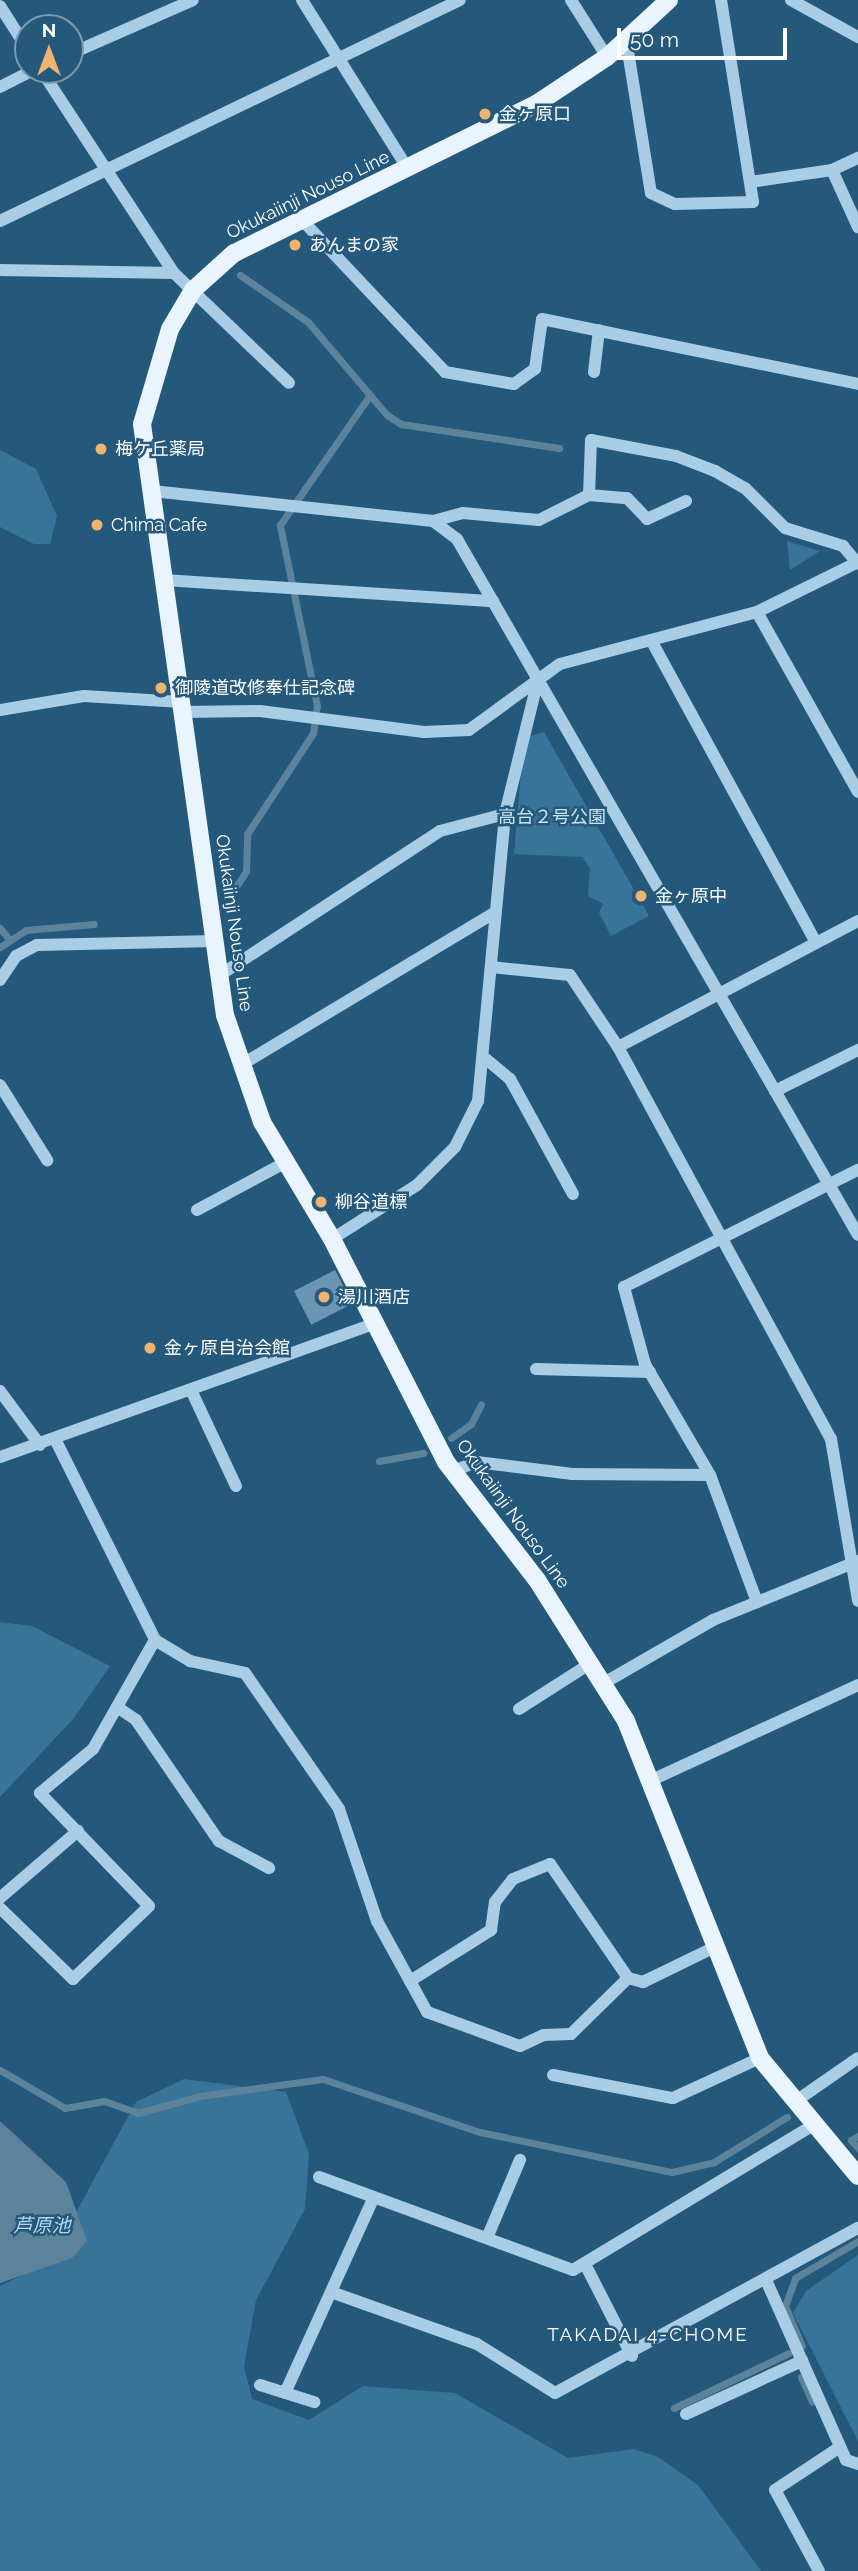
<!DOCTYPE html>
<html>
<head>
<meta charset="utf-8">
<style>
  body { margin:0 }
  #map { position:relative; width:858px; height:2571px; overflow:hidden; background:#24597c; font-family:Raleway,"Noto Sans JP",sans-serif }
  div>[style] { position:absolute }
  .green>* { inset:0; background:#387399 }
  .water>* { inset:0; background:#5d839b }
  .stream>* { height:7px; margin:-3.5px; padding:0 3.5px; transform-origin:3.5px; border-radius:3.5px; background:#5d839b }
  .building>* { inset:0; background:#6a96b4; transform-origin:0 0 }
  .minor>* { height:12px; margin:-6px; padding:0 6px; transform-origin:6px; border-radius:6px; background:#a8cde5 }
  .major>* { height:18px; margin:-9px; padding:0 9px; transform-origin:9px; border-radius:9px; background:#e9f4fd }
  .dots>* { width:19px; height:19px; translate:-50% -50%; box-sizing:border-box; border:4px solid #24597c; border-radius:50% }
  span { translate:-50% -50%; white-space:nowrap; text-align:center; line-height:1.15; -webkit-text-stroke:5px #24597c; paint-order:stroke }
  .poi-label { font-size:18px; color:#fff }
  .left { translate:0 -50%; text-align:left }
  .street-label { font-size:18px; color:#fff }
  .park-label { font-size:18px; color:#cbe4f4 }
  .water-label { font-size:19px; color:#b4d7ed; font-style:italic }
  .neighbourhood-label { font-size:19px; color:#fff; letter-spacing:2px }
  .north { position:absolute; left:14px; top:14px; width:70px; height:70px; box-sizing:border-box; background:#24597c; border:2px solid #7c9bb0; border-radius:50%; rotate:0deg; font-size:19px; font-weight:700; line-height:28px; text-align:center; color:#fff }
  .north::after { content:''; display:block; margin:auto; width:24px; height:32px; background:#efb46d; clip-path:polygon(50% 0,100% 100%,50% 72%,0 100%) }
  .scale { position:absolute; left:617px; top:28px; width:170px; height:32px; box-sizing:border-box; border:4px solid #fff; border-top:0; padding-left:9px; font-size:21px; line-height:24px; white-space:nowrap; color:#fff; -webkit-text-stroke:5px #24597c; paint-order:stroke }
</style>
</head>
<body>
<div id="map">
  <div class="green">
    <i style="clip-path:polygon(0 450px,36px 469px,57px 516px,50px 544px,34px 544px,0 527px)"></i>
    <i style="clip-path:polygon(787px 541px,820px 551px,790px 570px)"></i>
    <i style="clip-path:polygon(544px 732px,649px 916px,611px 936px,599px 913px,603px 904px,588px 896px,590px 868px,582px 857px,514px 854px,524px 738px)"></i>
    <i style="clip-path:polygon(0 1622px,32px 1626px,110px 1666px,74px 1718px,0 1797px)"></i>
    <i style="clip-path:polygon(184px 2079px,286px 2092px,309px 2154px,305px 2209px,256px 2300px,244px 2366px,252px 2399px,309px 2420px,363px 2386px,455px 2393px,568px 2458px,634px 2449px,658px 2457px,698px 2485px,761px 2571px,0 2571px,0 2286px,49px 2262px,136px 2102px)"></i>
    <i style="clip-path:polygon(858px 2255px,858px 2441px,793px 2313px,806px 2291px)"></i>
  </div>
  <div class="water">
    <i style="clip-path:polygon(0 2121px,66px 2182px,87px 2241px,72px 2258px,0 2283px)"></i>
  </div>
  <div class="stream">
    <i style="left:240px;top:275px;width:83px;rotate:34.7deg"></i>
    <i style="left:308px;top:322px;width:122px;rotate:49.7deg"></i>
    <i style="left:387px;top:415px;width:17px;rotate:33deg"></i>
    <i style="left:401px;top:424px;width:160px;rotate:8.6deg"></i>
    <i style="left:230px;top:896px;width:30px;rotate:-57deg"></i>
    <i style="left:246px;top:871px;width:37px;rotate:-88deg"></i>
    <i style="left:247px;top:834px;width:121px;rotate:-56.8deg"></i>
    <i style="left:313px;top:733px;width:27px;rotate:-82deg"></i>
    <i style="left:317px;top:706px;width:185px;rotate:-101.6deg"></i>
    <i style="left:280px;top:525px;width:158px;rotate:-55.3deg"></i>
    <i style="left:0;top:928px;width:14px;rotate:51deg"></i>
    <i style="left:0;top:947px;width:31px;rotate:-33deg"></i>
    <i style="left:26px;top:930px;width:68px;rotate:-5deg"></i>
    <i style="left:451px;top:1438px;width:24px;rotate:-35deg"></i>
    <i style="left:471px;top:1424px;width:22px;rotate:-63deg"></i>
    <i style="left:379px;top:1461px;width:45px;rotate:-10.3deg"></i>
    <i style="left:0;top:2070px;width:75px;rotate:30.3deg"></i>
    <i style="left:65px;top:2108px;width:40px;rotate:-10deg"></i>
    <i style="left:104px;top:2101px;width:36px;rotate:19deg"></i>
    <i style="left:138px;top:2113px;width:64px;rotate:-15.3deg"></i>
    <i style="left:200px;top:2096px;width:124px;rotate:-7.9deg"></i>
    <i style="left:323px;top:2079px;width:166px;rotate:18.7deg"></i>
    <i style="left:480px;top:2132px;width:196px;rotate:11.8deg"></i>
    <i style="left:672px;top:2172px;width:43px;rotate:-13.4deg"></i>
    <i style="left:714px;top:2162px;width:86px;rotate:-31.7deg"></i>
    <i style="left:858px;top:2136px;width:8px;rotate:150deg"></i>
    <i style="left:851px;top:2140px;width:11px;rotate:49deg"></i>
    <i style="left:802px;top:2346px;width:43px;rotate:-113deg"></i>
    <i style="left:785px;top:2306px;width:30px;rotate:-70deg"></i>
    <i style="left:795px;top:2278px;width:73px;rotate:-30.4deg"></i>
    <i style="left:801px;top:2377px;width:27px;rotate:66deg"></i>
    <i style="left:674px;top:2408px;width:127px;rotate:-25.6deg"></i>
  </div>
  <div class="building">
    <i style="left:335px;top:1270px;width:38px;height:46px;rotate:63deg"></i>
  </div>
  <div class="minor">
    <i style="left:302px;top:0;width:199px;rotate:57.9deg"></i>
    <i style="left:571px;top:0;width:67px;rotate:57.7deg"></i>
    <i style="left:791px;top:0;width:77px;rotate:28.9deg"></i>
    <i style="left:0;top:6px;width:52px;rotate:57.5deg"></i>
    <i style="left:626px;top:39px;width:156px;rotate:80.8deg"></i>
    <i style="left:651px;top:193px;width:26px;rotate:25deg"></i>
    <i style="left:675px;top:204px;width:78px;rotate:-1.5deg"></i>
    <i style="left:753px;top:202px;width:205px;rotate:-99deg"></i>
    <i style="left:70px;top:54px;width:134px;rotate:-23.7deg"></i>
    <i style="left:41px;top:70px;width:243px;rotate:56.8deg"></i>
    <i style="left:174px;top:273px;width:159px;rotate:43.7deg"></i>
    <i style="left:0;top:87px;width:38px;rotate:-27deg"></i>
    <i style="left:832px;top:170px;width:63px;rotate:65.5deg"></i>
    <i style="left:750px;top:182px;width:83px;rotate:-8.3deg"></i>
    <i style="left:832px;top:170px;width:29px;rotate:-25deg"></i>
    <i style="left:302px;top:220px;width:209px;rotate:46.7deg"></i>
    <i style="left:445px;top:372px;width:70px;rotate:9.9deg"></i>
    <i style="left:514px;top:384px;width:26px;rotate:-36deg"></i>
    <i style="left:535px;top:369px;width:50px;rotate:-82deg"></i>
    <i style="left:542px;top:319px;width:323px;rotate:11.6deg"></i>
    <i style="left:0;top:221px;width:510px;rotate:-25.66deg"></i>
    <i style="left:0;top:270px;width:174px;rotate:1deg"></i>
    <i style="left:594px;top:372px;width:42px;rotate:-83.2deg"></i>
    <i style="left:152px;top:491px;width:283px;rotate:6.1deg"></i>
    <i style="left:433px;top:521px;width:30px;rotate:37deg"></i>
    <i style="left:457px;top:539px;width:803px;rotate:60.05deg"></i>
    <i style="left:589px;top:495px;width:55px;rotate:-87.9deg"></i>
    <i style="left:591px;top:440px;width:86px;rotate:10.7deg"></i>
    <i style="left:676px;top:456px;width:42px;rotate:21deg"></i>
    <i style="left:715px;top:471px;width:34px;rotate:30deg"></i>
    <i style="left:745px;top:488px;width:57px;rotate:45deg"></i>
    <i style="left:785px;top:528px;width:61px;rotate:17.2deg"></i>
    <i style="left:843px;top:546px;width:23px;rotate:50deg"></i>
    <i style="left:433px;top:521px;width:31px;rotate:-15deg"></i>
    <i style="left:463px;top:513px;width:76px;rotate:5.3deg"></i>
    <i style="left:539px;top:520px;width:56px;rotate:-26.6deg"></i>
    <i style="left:589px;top:495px;width:38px;rotate:5deg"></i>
    <i style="left:627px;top:498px;width:29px;rotate:46deg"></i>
    <i style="left:647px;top:519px;width:43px;rotate:-24.8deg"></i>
    <i style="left:164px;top:580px;width:330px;rotate:3.7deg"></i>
    <i style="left:757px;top:612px;width:206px;rotate:60.7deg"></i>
    <i style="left:651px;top:640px;width:345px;rotate:61.4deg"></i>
    <i style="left:0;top:710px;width:85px;rotate:-9.5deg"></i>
    <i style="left:84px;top:696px;width:97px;rotate:3.5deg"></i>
    <i style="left:183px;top:712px;width:77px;rotate:-0.7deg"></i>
    <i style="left:260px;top:711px;width:165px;rotate:7.3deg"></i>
    <i style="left:424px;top:732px;width:45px;rotate:-2.5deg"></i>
    <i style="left:469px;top:730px;width:112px;rotate:-36deg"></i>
    <i style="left:560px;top:664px;width:204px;rotate:-14.8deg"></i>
    <i style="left:757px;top:612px;width:113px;rotate:-26.3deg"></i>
    <i style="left:491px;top:967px;width:79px;rotate:5.8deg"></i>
    <i style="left:570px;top:975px;width:87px;rotate:56.3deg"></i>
    <i style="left:618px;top:1047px;width:446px;rotate:61.5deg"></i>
    <i style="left:831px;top:1439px;width:164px;rotate:80.5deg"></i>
    <i style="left:220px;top:975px;width:263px;rotate:-33.2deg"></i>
    <i style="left:440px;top:831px;width:67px;rotate:-14.7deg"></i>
    <i style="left:0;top:980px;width:29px;rotate:-56deg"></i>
    <i style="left:16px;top:956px;width:24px;rotate:-28deg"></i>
    <i style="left:37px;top:945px;width:178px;rotate:-1.3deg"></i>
    <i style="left:618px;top:1047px;width:271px;rotate:-27.7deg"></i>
    <i style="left:486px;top:1059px;width:31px;rotate:40deg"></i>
    <i style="left:510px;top:1079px;width:131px;rotate:61.3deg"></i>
    <i style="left:241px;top:1065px;width:293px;rotate:-31deg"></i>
    <i style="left:0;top:1085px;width:89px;rotate:57.9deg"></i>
    <i style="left:775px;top:1091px;width:93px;rotate:-26.3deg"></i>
    <i style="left:197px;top:1210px;width:101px;rotate:-28.3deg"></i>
    <i style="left:332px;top:1239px;width:101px;rotate:-32.4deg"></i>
    <i style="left:417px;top:1185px;width:54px;rotate:-45deg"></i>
    <i style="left:455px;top:1147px;width:51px;rotate:-63.4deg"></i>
    <i style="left:478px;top:1101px;width:288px;rotate:-84.6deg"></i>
    <i style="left:505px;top:814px;width:138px;rotate:-76.2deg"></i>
    <i style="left:536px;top:1369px;width:114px;rotate:1.5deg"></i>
    <i style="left:191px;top:1390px;width:106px;rotate:64.9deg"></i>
    <i style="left:0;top:1391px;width:67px;rotate:53.5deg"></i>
    <i style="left:55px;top:1439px;width:225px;rotate:63.5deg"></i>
    <i style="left:155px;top:1640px;width:41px;rotate:31deg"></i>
    <i style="left:190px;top:1661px;width:56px;rotate:12.3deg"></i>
    <i style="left:245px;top:1673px;width:165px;rotate:55.3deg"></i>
    <i style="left:339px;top:1809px;width:118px;rotate:71.3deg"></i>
    <i style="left:377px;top:1921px;width:104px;rotate:61.2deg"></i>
    <i style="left:427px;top:2012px;width:99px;rotate:20.1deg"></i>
    <i style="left:520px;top:2046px;width:26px;rotate:-25deg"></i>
    <i style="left:544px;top:2035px;width:27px;rotate:-2deg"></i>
    <i style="left:571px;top:2034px;width:80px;rotate:-44.5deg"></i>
    <i style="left:628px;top:1978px;width:16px;rotate:15deg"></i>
    <i style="left:643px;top:1982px;width:82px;rotate:-25.9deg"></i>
    <i style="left:0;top:1457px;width:399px;rotate:-19.6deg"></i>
    <i style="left:453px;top:1471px;width:26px;rotate:-21deg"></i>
    <i style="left:477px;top:1462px;width:96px;rotate:7.2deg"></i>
    <i style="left:572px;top:1474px;width:138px;rotate:0.4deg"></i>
    <i style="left:757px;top:1602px;width:135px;rotate:-110.3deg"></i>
    <i style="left:710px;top:1475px;width:129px;rotate:-120.4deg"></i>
    <i style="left:645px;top:1364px;width:80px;rotate:-105.3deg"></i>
    <i style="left:624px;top:1287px;width:262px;rotate:-26.6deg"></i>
    <i style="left:604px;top:1683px;width:126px;rotate:-30deg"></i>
    <i style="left:713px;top:1620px;width:157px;rotate:-22.1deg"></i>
    <i style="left:117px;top:1707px;width:23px;rotate:34deg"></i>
    <i style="left:136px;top:1720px;width:147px;rotate:55.6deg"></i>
    <i style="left:219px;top:1841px;width:57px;rotate:28.4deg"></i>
    <i style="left:519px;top:1709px;width:85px;rotate:-32.6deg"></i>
    <i style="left:654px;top:1779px;width:225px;rotate:-24.7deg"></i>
    <i style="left:0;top:1898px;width:103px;rotate:-40.7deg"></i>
    <i style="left:0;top:1908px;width:102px;rotate:44.2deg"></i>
    <i style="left:73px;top:1979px;width:105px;rotate:-43.8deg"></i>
    <i style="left:149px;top:1906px;width:157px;rotate:-134deg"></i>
    <i style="left:40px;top:1793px;width:69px;rotate:-39.7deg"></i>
    <i style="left:93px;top:1749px;width:125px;rotate:-60.4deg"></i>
    <i style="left:410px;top:1981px;width:96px;rotate:-32.2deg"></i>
    <i style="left:491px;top:1930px;width:28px;rotate:-82deg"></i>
    <i style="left:495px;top:1902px;width:29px;rotate:-52deg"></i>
    <i style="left:513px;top:1879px;width:40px;rotate:-22deg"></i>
    <i style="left:550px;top:1864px;width:138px;rotate:55.6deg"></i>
    <i style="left:553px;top:2075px;width:122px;rotate:10.9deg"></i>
    <i style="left:673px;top:2098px;width:96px;rotate:-24.7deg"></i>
    <i style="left:796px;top:2101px;width:75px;rotate:-34.7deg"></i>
    <i style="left:319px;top:2177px;width:270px;rotate:20.1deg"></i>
    <i style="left:573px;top:2270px;width:283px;rotate:-31.1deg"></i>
    <i style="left:487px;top:2238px;width:85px;rotate:-67.1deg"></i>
    <i style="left:586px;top:2266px;width:101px;rotate:62.9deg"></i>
    <i style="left:766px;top:2280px;width:197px;rotate:66deg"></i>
    <i style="left:846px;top:2460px;width:13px;rotate:18deg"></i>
    <i style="left:331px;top:2292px;width:155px;rotate:19.6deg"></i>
    <i style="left:477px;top:2344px;width:92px;rotate:32.1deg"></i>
    <i style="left:555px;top:2393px;width:345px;rotate:-28.6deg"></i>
    <i style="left:260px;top:2385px;width:57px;rotate:17.5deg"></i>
    <i style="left:285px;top:2393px;width:215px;rotate:-65.6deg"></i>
    <i style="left:686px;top:2414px;width:128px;rotate:-24.6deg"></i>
    <i style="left:819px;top:2571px;width:92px;rotate:-118.5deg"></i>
    <i style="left:775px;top:2490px;width:78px;rotate:-33.5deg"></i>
  </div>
  <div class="major">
    <i style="left:669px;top:0;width:84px;rotate:137.4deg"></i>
    <i style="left:607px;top:57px;width:85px;rotate:146.5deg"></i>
    <i style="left:536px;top:104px;width:337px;rotate:153.7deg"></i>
    <i style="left:234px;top:253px;width:55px;rotate:137.9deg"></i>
    <i style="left:193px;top:290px;width:45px;rotate:120.5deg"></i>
    <i style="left:170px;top:329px;width:99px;rotate:106.4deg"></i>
    <i style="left:142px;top:424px;width:597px;rotate:82.01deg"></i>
    <i style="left:225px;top:1015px;width:113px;rotate:70.9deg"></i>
    <i style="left:262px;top:1122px;width:136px;rotate:59.1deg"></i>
    <i style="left:332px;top:1239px;width:250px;rotate:62.9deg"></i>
    <i style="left:446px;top:1462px;width:149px;rotate:52.4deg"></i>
    <i style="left:537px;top:1580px;width:167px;rotate:57.7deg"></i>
    <i style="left:626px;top:1721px;width:363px;rotate:68.3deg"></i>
    <i style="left:760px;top:2058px;width:153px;rotate:50.3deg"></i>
  </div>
  <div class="dots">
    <i style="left:485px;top:114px;background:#efb46d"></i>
    <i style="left:295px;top:245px;background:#efb46d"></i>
    <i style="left:101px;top:449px;background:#efb46d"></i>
    <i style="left:97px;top:525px;background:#efb46d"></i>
    <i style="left:161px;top:688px;background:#efb46d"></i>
    <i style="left:641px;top:896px;background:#efb46d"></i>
    <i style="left:321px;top:1202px;background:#efb46d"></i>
    <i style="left:324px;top:1297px;background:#efb46d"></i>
    <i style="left:150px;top:1348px;background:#efb46d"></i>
  </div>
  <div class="poi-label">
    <span class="left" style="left:499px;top:114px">金ヶ原口</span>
    <span class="left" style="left:309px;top:245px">あんまの家</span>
    <span class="left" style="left:115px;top:449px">梅ケ丘薬局</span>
    <span class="left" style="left:111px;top:525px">Chima Cafe</span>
    <span class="left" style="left:175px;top:688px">御陵道改修奉仕記念碑</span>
    <span class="left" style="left:655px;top:896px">金ヶ原中</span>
    <span class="left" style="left:335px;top:1202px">柳谷道標</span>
    <span class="left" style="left:338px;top:1297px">湯川酒店</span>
    <span class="left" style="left:164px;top:1348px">金ヶ原自治会館</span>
  </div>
  <div class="street-label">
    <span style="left:308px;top:195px;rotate:-26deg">Okukaiinji Nouso Line</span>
    <span style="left:234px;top:923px;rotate:82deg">Okukaiinji Nouso Line</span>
    <span style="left:513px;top:1514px;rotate:54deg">Okukaiinji Nouso Line</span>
  </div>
  <div class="park-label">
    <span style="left:552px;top:817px">高台２号公園</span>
  </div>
  <div class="water-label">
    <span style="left:42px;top:2226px">芦原池</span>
  </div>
  <div class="neighbourhood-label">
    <span style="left:648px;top:2335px">TAKADAI 4-CHOME</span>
  </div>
  <div class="north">N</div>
  <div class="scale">50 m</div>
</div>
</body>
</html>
